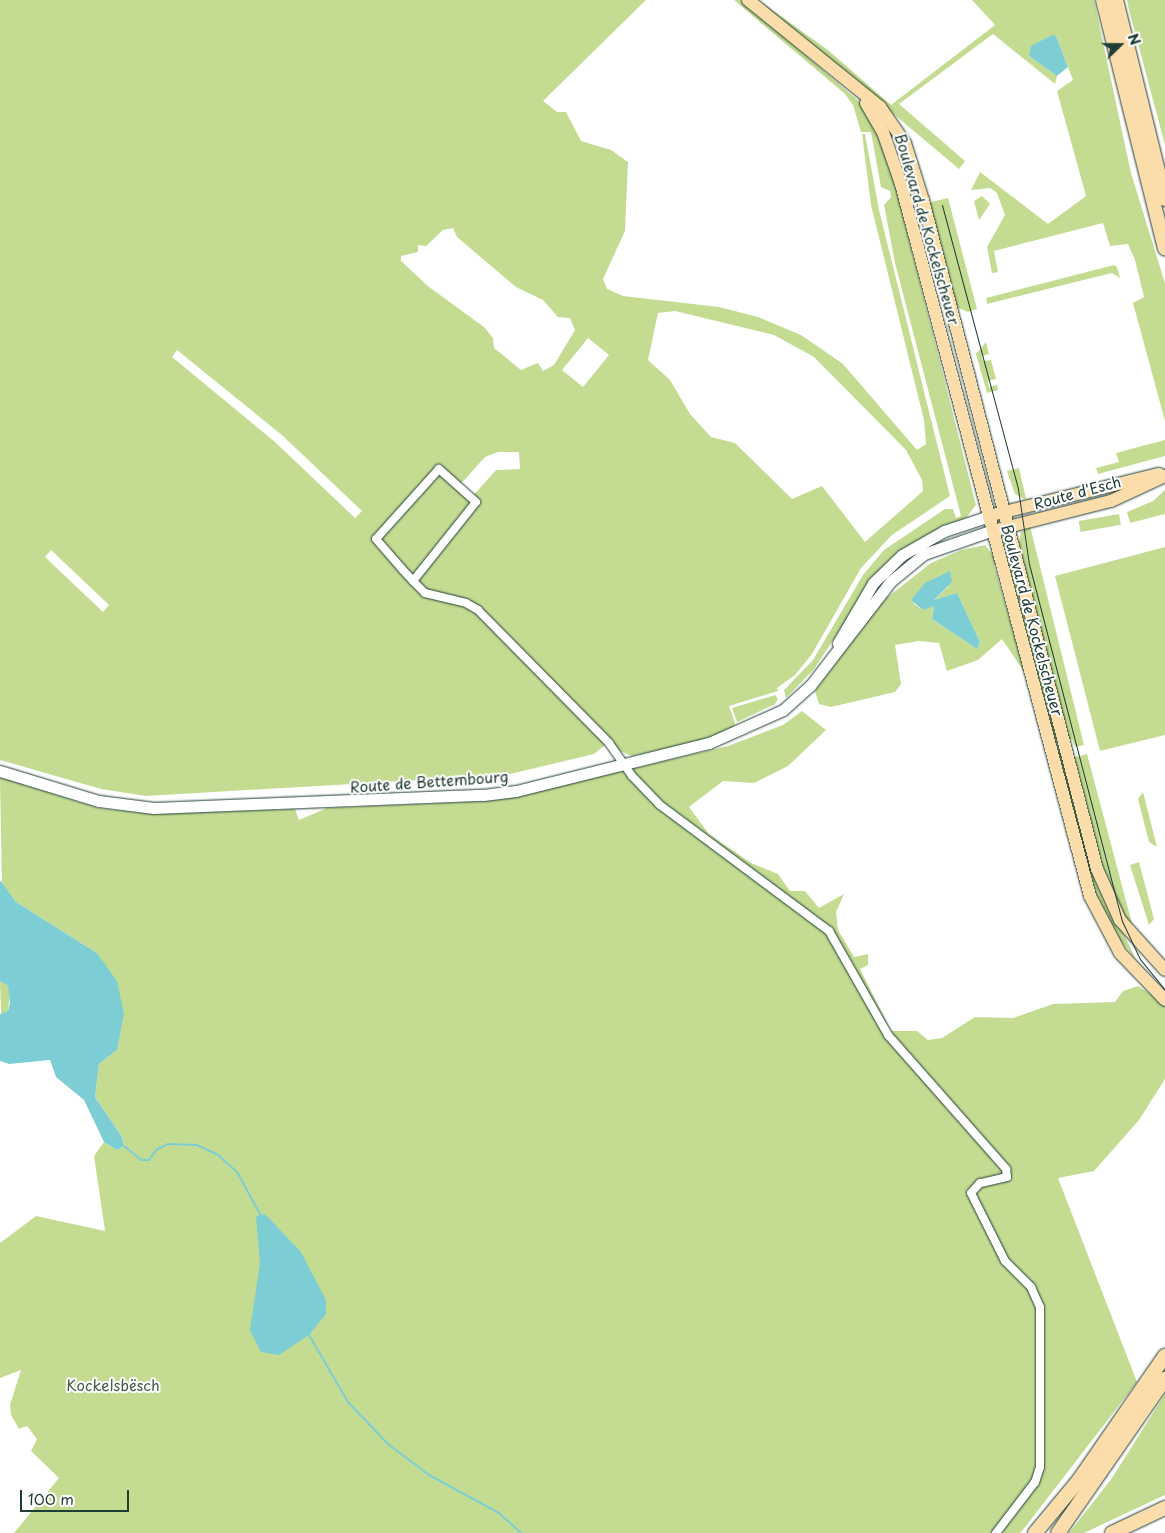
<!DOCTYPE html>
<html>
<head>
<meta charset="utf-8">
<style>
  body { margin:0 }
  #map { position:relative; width:1165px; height:1533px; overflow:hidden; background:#fff; font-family:"Playpen Sans",sans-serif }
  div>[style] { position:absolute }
  .green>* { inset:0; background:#c4dc92; transform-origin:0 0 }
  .water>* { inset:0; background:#7dced4 }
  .stream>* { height:2px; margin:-1px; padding:0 1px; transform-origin:1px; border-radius:1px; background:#7dced4 }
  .roads { filter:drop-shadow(0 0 1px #1f3d34) drop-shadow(0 0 1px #1f3d34) }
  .minor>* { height:8px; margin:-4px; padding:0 4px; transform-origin:4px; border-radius:4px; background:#fff }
  .secondary>* { height:11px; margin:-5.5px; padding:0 5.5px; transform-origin:5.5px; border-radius:5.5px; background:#fff }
  .primary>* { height:12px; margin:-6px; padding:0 6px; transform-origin:6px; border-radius:6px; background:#faddab }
  .motorway>* { height:14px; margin:-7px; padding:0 7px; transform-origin:7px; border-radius:7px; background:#faddab }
  .tram>* { height:1px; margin:-0.5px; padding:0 0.5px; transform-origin:0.5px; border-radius:0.5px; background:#1f3d34 }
  span { translate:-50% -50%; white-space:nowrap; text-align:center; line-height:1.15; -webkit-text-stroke:4px #fff; paint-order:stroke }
  .street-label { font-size:15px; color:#1f3d34 }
  .park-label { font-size:15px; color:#405d47 }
  .north { position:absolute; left:1095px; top:20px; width:50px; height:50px; -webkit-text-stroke:4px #fff; paint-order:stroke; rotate:68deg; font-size:14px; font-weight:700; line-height:20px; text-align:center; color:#1f3d34 }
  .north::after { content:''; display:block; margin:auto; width:18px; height:22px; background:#1f3d34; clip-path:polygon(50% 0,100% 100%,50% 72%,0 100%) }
  .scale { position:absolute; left:20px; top:1490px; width:109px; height:22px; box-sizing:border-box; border:2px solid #1f3d34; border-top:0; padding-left:6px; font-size:15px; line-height:18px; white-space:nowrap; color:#1f3d34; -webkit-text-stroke:4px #fff; paint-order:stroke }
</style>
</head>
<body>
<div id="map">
  <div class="green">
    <i style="clip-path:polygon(evenodd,0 0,646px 0,543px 101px,557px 112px,566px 112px,581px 141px,611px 150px,628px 162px,625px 231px,603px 279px,607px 289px,623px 296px,719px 307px,758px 317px,801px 335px,843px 364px,917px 450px,926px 444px,924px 420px,871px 205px,862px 134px,865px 134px,879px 210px,950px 496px,892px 535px,861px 568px,812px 654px,795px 675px,777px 688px,778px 691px,729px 706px,735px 723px,733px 728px,708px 739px,632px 756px,605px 745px,594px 754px,506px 775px,146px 796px,101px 789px,0 760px,0 0,453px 228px,457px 237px,516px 287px,543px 300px,558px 317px,570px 318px,575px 330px,554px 365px,543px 371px,538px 363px,521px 370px,494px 348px,493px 338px,484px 327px,429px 287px,401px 261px,401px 256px,418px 252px,418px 245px,426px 246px,443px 230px,453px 228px,0 0,675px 311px,774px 335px,814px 357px,906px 450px,922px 480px,923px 491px,865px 542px,822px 486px,792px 499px,735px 443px,711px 437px,690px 414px,670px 380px,648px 360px,658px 313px,675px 311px,0 0,588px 338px,609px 355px,583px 387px,562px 370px,588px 338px,0 0,177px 350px,283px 436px,362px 511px,355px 518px,275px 442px,172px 357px,177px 350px,0 0,498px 452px,519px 452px,520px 469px,496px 470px,471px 498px,458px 487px,485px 457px,498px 452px,0 0,51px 550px,109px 605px,103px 612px,45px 557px,51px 550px)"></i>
    <i style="clip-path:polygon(734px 0,741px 0,868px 109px,883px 137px,976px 505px,966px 518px,905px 548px,861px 598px,814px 669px,786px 698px,784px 690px,813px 660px,863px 575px,884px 550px,945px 509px,953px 509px,956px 518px,961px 516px,895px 263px,884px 205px,891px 197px,890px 191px,881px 187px,871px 132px,861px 132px,853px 105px,845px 94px)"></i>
    <i style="clip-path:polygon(758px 0,828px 50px,891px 105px,995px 25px,972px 0,1094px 0,1131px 173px,1165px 283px,1165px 421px,1133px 303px,1144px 297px,1135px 260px,1128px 244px,1110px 246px,1103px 223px,994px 251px,998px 272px,992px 273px,987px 247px,1005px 215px,997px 193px,990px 188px,971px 190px,980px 172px,1048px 224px,1086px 196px,1057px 91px,1073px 80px,1056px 36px,1029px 56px,1057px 76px,1055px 84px,993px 34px,899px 104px,965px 161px,959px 169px)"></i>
    <i style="clip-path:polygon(1127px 0,1165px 0,1165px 145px,1129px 10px)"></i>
    <i style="clip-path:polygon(982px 196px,990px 204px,979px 220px,974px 201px)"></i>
    <i style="clip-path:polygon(948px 198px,977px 309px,968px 312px,954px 306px,927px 203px)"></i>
    <i style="clip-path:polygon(1114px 265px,1117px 267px,1120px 278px,1112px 273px,987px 304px,986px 298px)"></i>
    <i style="clip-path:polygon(986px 342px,989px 354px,982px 356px,983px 361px,991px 360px,996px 379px,988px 381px,989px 387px,997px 385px,998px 390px,987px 393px,976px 354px)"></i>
    <i style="clip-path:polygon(1165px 440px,1165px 456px,1098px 474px,1096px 468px,1119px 462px,1116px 453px)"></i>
    <i style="clip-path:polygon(1019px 468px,1025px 494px,1026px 500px,1015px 494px,1007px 471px)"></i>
    <i style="clip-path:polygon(1165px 490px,1165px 514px,1130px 523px,1127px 512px,1153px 501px)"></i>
    <i style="left:1119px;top:514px;width:11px;height:41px;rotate:80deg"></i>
    <i style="clip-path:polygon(1030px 526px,1084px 745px,1075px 747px,1072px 739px,1066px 740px,1019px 543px,1021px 532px)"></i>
    <i style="clip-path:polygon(1004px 541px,1059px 742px,1053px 743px,1002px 542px)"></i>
    <i style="clip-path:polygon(evenodd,985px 545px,999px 563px,994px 565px,1025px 673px,1002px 639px,978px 660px,947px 671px,939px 643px,919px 641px,895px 645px,901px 684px,895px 692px,831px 707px,819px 704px,815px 691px,880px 603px,931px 563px,961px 550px,985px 545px,950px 585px,934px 600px,957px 593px,980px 642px,977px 649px,932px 619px,934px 606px,931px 604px,923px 610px,913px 603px,950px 585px)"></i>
    <i style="clip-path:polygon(1165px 547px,1165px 735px,1100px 751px,1055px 576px)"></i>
    <i style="clip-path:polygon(775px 695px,778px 699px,775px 704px,737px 722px,732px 708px)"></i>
    <i style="clip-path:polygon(802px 711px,826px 730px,788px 766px,754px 783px,723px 781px,689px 807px,709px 834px,751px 863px,778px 874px,790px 891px,805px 891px,819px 908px,844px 894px,836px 912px,838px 930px,854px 957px,868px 954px,868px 965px,860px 969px,891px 1031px,917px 1031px,928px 1040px,942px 1038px,975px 1017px,1013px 1018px,1053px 1004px,1115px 1002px,1123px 991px,1138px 986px,1165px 1004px,1165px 1079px,1139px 1120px,1094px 1171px,1058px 1178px,1137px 1382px,1026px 1526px,1020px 1533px,14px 1533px,59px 1478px,31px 1451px,37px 1439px,27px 1426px,19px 1429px,11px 1415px,10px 1405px,21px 1370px,0 1378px,0 1243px,36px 1216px,105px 1231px,94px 1156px,104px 1142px,117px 1150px,124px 1146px,122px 1137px,95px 1097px,99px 1064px,117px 1050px,97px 953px,16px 902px,2px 884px,0 777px,98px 808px,151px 814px,295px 809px,299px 820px,327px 808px,487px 801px,518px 796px,728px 746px,783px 725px)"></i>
    <i style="clip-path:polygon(1062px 751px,1122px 930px,1136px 960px,1121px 941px,1095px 895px,1056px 752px)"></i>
    <i style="clip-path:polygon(1087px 754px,1134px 931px,1133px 932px,1108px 890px,1071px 758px)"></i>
    <i style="clip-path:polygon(1143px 792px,1157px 847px,1149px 842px,1138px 799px)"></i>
    <i style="clip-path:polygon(1139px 862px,1154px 919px,1149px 925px,1130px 865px)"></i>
    <i style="clip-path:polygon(0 981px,8px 986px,10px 994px,8px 1011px,1px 1014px)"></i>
    <i style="clip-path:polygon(1165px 1394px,1165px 1495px,1084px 1533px,1069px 1533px,1112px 1478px)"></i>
  </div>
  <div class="water">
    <i style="clip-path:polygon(1052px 35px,1056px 36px,1068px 67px,1057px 76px,1029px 56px,1031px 46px)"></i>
    <i style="clip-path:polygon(950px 571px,952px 582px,934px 600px,957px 593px,980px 642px,977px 649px,932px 619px,934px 606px,923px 610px,911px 600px,925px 583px)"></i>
    <i style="clip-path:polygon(0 880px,16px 902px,97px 953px,117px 981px,124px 1014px,117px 1050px,99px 1064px,95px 1097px,122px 1137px,124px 1146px,117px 1150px,104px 1142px,84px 1100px,56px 1077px,50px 1060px,9px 1064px,0 1061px,0 1014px,8px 1011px,10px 1003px,8px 986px,0 981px)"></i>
    <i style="clip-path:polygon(265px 1214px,301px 1252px,326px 1300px,326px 1314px,309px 1335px,279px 1355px,261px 1352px,250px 1330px,260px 1263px,256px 1216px)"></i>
  </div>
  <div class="stream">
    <i style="left:124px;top:1146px;width:22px;rotate:39deg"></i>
    <i style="left:141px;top:1160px;width:8px"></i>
    <i style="left:149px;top:1160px;width:12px;rotate:-55deg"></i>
    <i style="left:156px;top:1150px;width:13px;rotate:-27deg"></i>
    <i style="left:168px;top:1144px;width:29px;rotate:2deg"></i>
    <i style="left:197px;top:1145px;width:23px;rotate:25deg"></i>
    <i style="left:218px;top:1155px;width:25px;rotate:42deg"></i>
    <i style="left:237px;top:1172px;width:48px;rotate:61.3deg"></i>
    <i style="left:309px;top:1335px;width:78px;rotate:59.8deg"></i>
    <i style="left:348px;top:1402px;width:58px;rotate:46.4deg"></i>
    <i style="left:388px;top:1444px;width:51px;rotate:37.1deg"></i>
    <i style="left:429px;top:1475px;width:80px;rotate:28.5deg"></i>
    <i style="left:499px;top:1513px;width:30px;rotate:42deg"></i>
  </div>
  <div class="roads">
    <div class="minor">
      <i style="left:413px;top:581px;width:101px;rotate:-51.4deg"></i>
      <i style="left:476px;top:502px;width:50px;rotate:-138.3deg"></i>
      <i style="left:439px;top:469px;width:94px;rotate:132deg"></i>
      <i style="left:376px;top:539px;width:40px;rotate:49deg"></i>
      <i style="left:402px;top:569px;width:16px;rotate:47deg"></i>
      <i style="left:413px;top:581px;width:17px;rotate:45deg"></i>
      <i style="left:425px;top:593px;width:42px;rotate:13.7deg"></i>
      <i style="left:466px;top:603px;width:14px;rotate:30deg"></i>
      <i style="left:478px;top:610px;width:187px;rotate:45.4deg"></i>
      <i style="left:609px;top:743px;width:40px;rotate:55.1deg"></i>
      <i style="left:632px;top:776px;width:40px;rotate:46deg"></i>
      <i style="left:660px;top:805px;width:211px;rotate:36.7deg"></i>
      <i style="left:829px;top:931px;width:120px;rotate:60.4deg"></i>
      <i style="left:888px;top:1035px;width:179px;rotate:48.6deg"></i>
      <i style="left:1006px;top:1169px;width:8px;rotate:83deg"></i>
      <i style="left:1007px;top:1177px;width:28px;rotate:167deg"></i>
      <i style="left:980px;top:1183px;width:13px;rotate:132deg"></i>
      <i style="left:971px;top:1193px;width:76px;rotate:63.4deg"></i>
      <i style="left:1005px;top:1261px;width:37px;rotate:45deg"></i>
      <i style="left:1031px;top:1287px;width:22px;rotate:66deg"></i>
      <i style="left:1040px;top:1307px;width:160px;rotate:90deg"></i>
      <i style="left:1040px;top:1467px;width:16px;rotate:108deg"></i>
      <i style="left:1035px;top:1482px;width:64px;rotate:127.4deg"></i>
    </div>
    <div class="secondary">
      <i style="left:838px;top:643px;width:69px;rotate:-59.7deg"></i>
      <i style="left:873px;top:583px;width:40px;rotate:-44deg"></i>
      <i style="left:902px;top:555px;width:48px;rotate:-29.7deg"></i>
      <i style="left:944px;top:531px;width:47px;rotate:-18.4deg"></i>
      <i style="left:0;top:771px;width:103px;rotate:16.9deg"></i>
      <i style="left:99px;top:801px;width:55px;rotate:7.3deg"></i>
      <i style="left:154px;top:808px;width:329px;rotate:-2.3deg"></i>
      <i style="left:483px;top:795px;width:33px;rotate:-7deg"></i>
      <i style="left:516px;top:791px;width:199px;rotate:-14deg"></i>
      <i style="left:709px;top:743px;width:81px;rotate:-24deg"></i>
      <i style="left:783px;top:710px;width:36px;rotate:-42deg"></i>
      <i style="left:810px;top:686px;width:133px;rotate:-52.4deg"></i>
      <i style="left:891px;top:581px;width:43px;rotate:-39.3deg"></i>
      <i style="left:924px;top:554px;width:73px;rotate:-19.2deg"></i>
    </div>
    <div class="primary">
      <i style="left:748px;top:0;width:170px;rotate:39deg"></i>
      <i style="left:880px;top:107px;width:44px;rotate:55.2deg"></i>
      <i style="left:905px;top:143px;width:60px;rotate:72.5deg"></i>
      <i style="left:923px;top:200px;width:691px;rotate:75.42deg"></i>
      <i style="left:1097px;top:869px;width:56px;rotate:65.7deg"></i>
      <i style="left:1120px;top:920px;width:67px;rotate:48deg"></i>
      <i style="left:866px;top:103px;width:34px;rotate:60deg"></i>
      <i style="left:883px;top:132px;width:55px;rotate:70.9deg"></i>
      <i style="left:901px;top:184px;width:737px;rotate:75.13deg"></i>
      <i style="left:1090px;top:896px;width:64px;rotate:62.2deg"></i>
      <i style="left:1120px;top:953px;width:65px;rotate:46.2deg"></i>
      <i style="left:996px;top:514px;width:168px;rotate:-13.8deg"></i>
      <i style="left:1000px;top:529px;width:114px;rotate:-14.2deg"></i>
      <i style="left:1111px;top:501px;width:60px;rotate:-24.8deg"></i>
    </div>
    <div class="motorway">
      <i style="left:1103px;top:0;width:256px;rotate:76deg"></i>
      <i style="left:1116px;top:0;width:205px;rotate:76.2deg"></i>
      <i style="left:1035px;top:1533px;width:69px;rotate:-50.3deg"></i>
      <i style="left:1079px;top:1480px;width:151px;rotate:-55.3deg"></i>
      <i style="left:1058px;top:1533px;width:188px;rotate:-55.2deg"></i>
      <i style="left:1112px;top:1533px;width:59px;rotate:-25.3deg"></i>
    </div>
  </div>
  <div class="tram">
    <i style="left:942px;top:205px;width:294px;rotate:75deg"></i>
    <i style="left:1018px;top:489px;width:76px;rotate:81.7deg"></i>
    <i style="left:1029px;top:564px;width:369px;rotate:75.4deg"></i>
    <i style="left:1122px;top:921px;width:42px;rotate:64.7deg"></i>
    <i style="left:1140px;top:959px;width:40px;rotate:51deg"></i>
  </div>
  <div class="street-label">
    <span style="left:928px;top:229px;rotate:74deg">Boulevard de Kockelscheuer</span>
    <span style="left:1077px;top:492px;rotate:-15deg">Route d'Esch</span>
    <span style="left:1033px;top:620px;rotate:75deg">Boulevard de Kockelscheuer</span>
    <span style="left:429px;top:781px;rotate:-4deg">Route de Bettembourg</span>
  </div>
  <div class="park-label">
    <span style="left:113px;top:1385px">Kockelsbësch</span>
  </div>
  <div class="north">N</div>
  <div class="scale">100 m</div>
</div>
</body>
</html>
